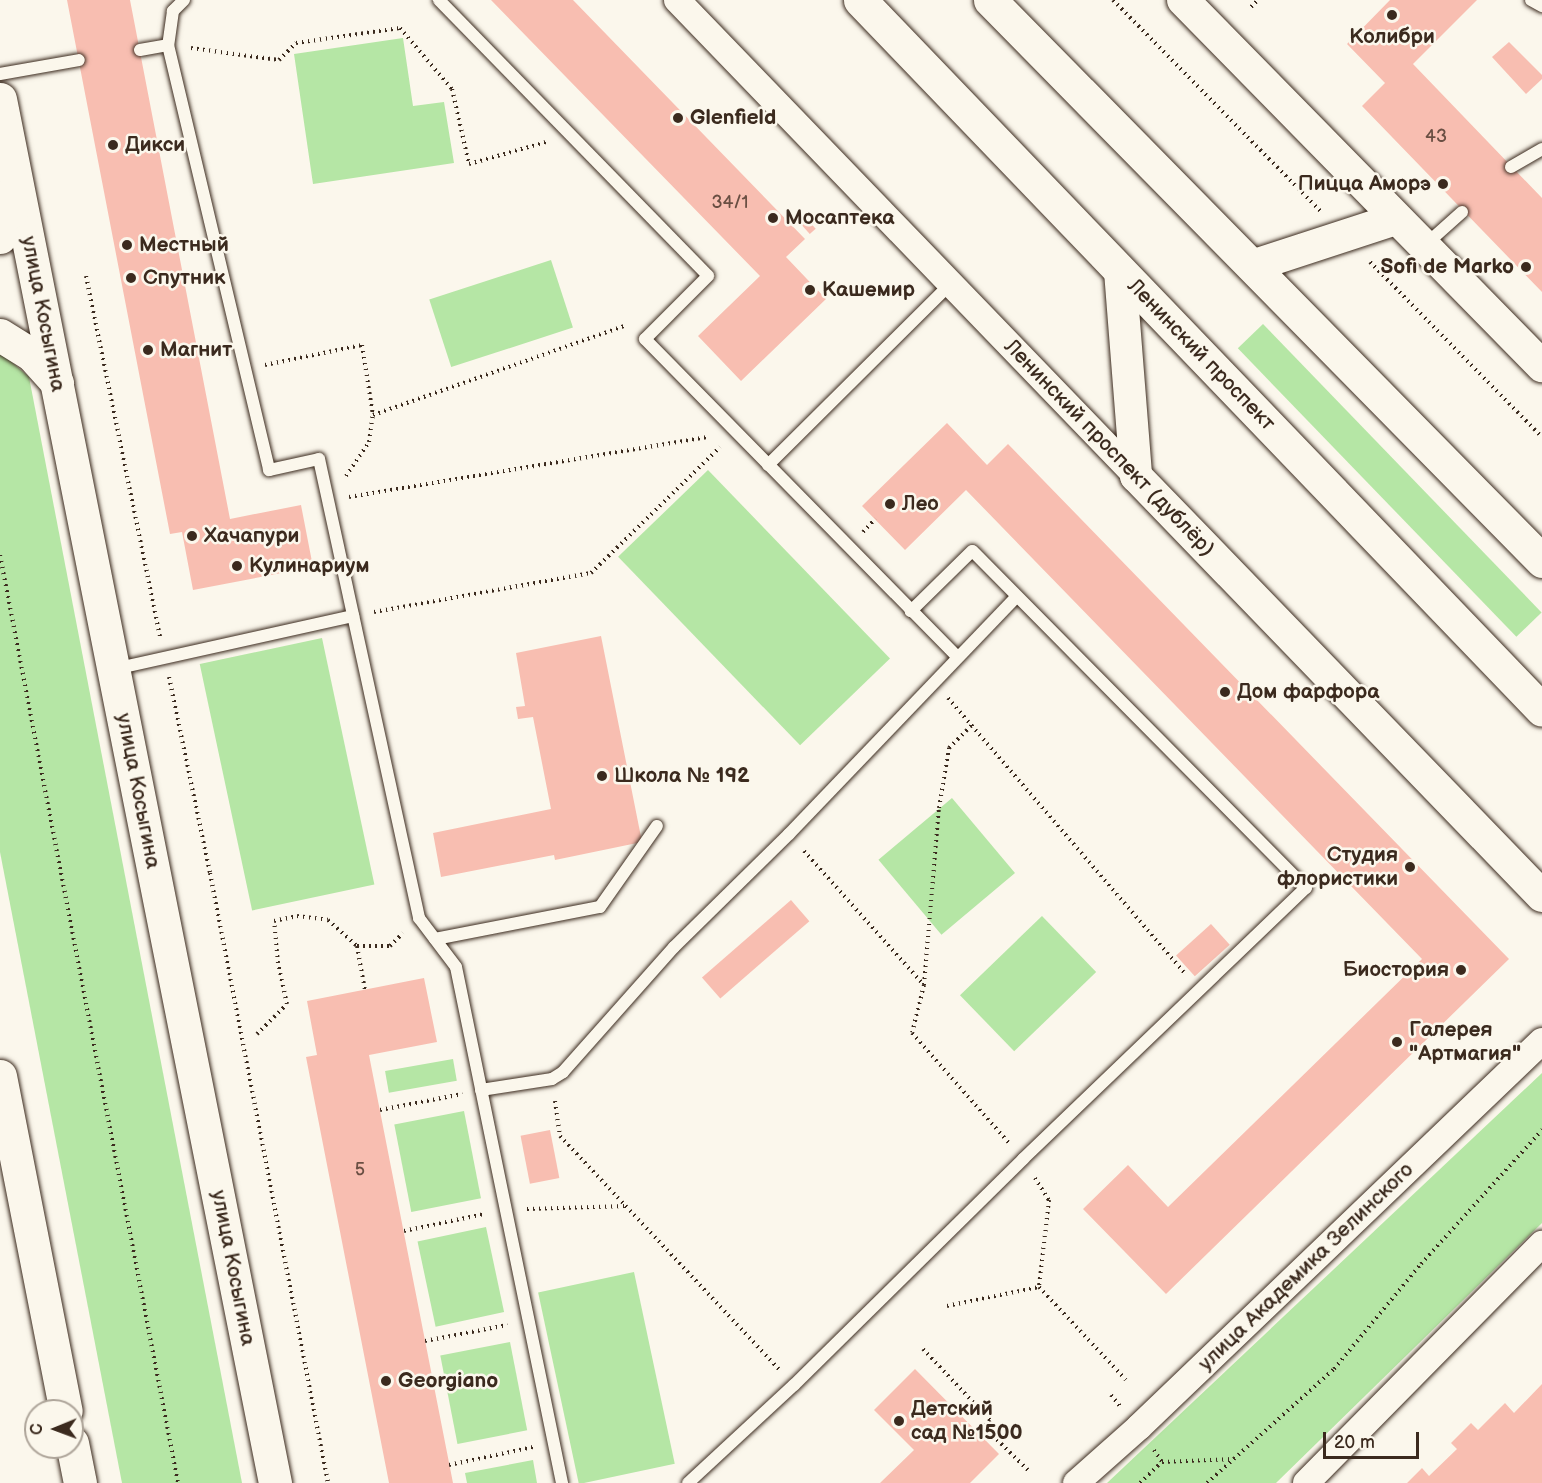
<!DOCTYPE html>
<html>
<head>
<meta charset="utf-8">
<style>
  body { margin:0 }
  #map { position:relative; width:1542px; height:1483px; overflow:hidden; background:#fbf7ec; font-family:"Balsamiq Sans",sans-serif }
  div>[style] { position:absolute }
  .green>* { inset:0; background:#b5e6a5; transform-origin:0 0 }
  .building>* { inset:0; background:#f8beb1; transform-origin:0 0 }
  .path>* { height:4px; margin-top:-2px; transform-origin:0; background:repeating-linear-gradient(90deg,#3b2a1e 0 1.5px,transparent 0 6px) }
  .roads { filter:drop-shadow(0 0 2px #3b2a1e) drop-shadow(0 0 2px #3b2a1e) }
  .service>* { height:12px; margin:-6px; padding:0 6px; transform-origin:6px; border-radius:6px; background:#fbf7ec }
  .minor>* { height:26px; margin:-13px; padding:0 13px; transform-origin:13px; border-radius:13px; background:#fbf7ec }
  .tertiary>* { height:32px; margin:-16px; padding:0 16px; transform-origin:16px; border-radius:16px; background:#fbf7ec }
  .secondary>* { height:33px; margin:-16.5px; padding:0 16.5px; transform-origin:16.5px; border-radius:16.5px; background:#fbf7ec }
  .primary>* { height:33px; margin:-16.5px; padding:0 16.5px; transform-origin:16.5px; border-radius:16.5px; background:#fbf7ec }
  .dots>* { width:16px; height:16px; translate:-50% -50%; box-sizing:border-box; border:3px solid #fbf7ec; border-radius:50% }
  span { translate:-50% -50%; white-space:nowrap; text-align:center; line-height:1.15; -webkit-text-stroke:5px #fbf7ec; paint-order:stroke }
  .number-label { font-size:18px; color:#6a4f43 }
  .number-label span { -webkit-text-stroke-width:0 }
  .poi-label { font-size:21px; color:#3b2a1e; font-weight:700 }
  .left { translate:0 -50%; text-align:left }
  .right { translate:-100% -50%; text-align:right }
  .street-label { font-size:21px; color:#3b2a1e }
  .north { position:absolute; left:24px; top:1399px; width:60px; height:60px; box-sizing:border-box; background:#fbf7ec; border:2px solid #aea59a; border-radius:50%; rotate:269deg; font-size:16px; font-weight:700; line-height:24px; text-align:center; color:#3b2a1e }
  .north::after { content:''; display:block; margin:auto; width:21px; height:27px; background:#3b2a1e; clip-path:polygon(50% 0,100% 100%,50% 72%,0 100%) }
  .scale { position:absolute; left:1323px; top:1432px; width:96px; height:27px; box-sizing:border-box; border:3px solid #3b2a1e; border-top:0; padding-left:8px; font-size:18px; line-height:21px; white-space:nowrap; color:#3b2a1e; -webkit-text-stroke:4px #fbf7ec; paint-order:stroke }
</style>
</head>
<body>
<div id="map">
  <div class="green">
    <i style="clip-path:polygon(403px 38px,413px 106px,444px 102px,454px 163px,313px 184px,294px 54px)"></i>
    <i style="left:551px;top:260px;width:71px;height:128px;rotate:72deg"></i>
    <i style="left:1263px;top:324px;width:401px;height:35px;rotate:46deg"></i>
    <i style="clip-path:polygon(0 352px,29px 377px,242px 1483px,122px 1483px,0 852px)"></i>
    <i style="left:708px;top:470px;width:262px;height:125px;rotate:46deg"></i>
    <i style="left:322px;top:638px;width:252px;height:125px;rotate:78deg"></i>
    <i style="left:952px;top:798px;width:98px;height:96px;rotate:50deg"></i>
    <i style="left:1042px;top:916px;width:78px;height:114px;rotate:46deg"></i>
    <i style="left:453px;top:1059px;width:22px;height:69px;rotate:80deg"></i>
    <i style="clip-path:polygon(1542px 1073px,1542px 1223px,1276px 1483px,1107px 1483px)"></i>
    <i style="left:464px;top:1111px;width:89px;height:71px;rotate:79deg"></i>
    <i style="left:486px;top:1227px;width:87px;height:70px;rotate:78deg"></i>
    <i style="left:634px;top:1272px;width:196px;height:98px;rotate:78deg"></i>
    <i style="left:510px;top:1342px;width:90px;height:71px;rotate:79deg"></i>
    <i style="clip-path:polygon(533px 1460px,537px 1483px,467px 1483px,465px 1473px)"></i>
  </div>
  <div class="building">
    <i style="clip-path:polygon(67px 0,130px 0,230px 519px,301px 505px,313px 567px,193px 590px,182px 532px,170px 534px)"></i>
    <i style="clip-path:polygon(491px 0,573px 0,805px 239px,786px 257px,826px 299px,741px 381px,698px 336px,760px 276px)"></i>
    <i style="clip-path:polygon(1390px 0,1477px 0,1413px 64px,1542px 198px,1542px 292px,1362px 106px,1385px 83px,1347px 44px)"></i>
    <i style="clip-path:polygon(1509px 42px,1542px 75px,1542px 79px,1526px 94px,1492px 57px)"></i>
    <i style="left:807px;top:219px;width:13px;height:8px;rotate:48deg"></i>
    <i style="clip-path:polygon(947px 423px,987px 465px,1008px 444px,1509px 959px,1166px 1294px,1083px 1209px,1128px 1165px,1168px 1207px,1422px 959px,966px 490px,905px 550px,862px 506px)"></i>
    <i style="clip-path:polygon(601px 636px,642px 842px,555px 860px,554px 855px,441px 877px,433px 833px,551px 809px,533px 717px,518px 719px,516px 707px,525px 706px,516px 653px)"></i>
    <i style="left:791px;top:900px;width:28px;height:118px;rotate:49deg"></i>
    <i style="left:1211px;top:924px;width:28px;height:47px;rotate:48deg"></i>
    <i style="clip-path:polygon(424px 978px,437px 1042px,369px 1055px,453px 1483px,389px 1483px,306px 1057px,317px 1055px,307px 1001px)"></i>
    <i style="left:550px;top:1130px;width:49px;height:30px;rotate:79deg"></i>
    <i style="clip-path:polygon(915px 1369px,999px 1454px,970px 1483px,880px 1483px,914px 1450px,874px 1410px)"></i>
    <i style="clip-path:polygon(1542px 1384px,1542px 1483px,1407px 1483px,1422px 1468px,1429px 1476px,1457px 1449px,1451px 1443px,1471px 1423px,1478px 1430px,1505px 1403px,1514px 1413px)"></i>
  </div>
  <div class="path">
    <i style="left:1113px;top:0;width:296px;rotate:45.5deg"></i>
    <i style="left:1251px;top:7px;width:10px;rotate:-45deg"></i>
    <i style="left:191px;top:48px;width:89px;rotate:7.8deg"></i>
    <i style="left:279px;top:60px;width:24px;rotate:-45deg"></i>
    <i style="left:296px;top:43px;width:105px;rotate:-8.2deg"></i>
    <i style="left:400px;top:28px;width:80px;rotate:49.6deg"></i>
    <i style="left:452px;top:89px;width:77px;rotate:77.2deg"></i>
    <i style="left:469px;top:164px;width:80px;rotate:-15.9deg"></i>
    <i style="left:1370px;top:262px;width:245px;rotate:45.5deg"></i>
    <i style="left:86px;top:276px;width:369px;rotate:78.4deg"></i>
    <i style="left:265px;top:365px;width:99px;rotate:-11.7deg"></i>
    <i style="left:362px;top:345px;width:71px;rotate:81.1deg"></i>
    <i style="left:373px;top:415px;width:269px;rotate:-19.5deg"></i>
    <i style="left:346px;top:476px;width:41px;rotate:-55.9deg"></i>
    <i style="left:369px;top:442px;width:27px;rotate:-82deg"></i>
    <i style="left:349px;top:497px;width:365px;rotate:-9.5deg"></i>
    <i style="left:863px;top:532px;width:18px;rotate:-47deg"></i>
    <i style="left:0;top:555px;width:945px;rotate:79.14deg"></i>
    <i style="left:374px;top:612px;width:220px;rotate:-10.2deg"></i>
    <i style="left:591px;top:573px;width:180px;rotate:-44.3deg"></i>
    <i style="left:169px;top:677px;width:200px;rotate:78.2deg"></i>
    <i style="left:210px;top:873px;width:621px;rotate:79.05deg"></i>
    <i style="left:948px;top:698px;width:365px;rotate:49.3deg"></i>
    <i style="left:804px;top:851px;width:180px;rotate:48.2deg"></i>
    <i style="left:924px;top:985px;width:49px;rotate:104deg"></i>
    <i style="left:912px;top:1033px;width:147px;rotate:48.6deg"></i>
    <i style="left:357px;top:946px;width:45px;rotate:79.7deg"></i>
    <i style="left:924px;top:985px;width:178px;rotate:-85.2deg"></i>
    <i style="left:939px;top:808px;width:61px;rotate:-80.5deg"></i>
    <i style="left:949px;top:748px;width:33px;rotate:-45deg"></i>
    <i style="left:257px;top:1034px;width:42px;rotate:-45deg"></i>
    <i style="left:287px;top:1004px;width:42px;rotate:-102.4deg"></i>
    <i style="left:278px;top:963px;width:42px;rotate:-95.4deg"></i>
    <i style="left:274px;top:921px;width:24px;rotate:-12deg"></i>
    <i style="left:297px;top:916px;width:31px;rotate:7deg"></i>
    <i style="left:328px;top:920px;width:39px;rotate:42deg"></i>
    <i style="left:357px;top:946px;width:33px"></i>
    <i style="left:390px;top:946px;width:18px;rotate:-45deg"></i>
    <i style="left:555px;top:1101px;width:35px;rotate:82deg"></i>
    <i style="left:560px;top:1136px;width:320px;rotate:46.8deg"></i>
    <i style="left:380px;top:1110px;width:84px;rotate:-11deg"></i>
    <i style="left:1035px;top:1178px;width:26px;rotate:58deg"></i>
    <i style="left:1049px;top:1200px;width:88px;rotate:96.6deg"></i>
    <i style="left:1039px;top:1287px;width:127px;rotate:46.9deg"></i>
    <i style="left:527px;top:1209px;width:98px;rotate:-1.8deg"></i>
    <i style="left:404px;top:1231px;width:82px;rotate:-12deg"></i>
    <i style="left:947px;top:1306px;width:94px;rotate:-11.7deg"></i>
    <i style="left:425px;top:1341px;width:84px;rotate:-11deg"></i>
    <i style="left:923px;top:1349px;width:98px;rotate:46.7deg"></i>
    <i style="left:990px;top:1420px;width:9px;rotate:131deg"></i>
    <i style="left:984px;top:1427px;width:64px;rotate:44.4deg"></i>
    <i style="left:1111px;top:1395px;width:14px;rotate:51deg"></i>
    <i style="left:1154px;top:1450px;width:14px;rotate:56deg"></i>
    <i style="left:449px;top:1465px;width:86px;rotate:-12.1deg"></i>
    <i style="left:1140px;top:1483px;width:30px;rotate:-44deg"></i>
    <i style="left:1162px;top:1462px;width:71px;rotate:-2.4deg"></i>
    <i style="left:1207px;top:1483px;width:171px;rotate:-41.9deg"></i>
    <i style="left:1334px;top:1369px;width:136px;rotate:-50.4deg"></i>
    <i style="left:1421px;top:1264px;width:181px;rotate:-47.9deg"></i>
  </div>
  <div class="roads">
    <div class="service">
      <i style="left:184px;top:0;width:16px;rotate:135deg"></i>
      <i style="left:173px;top:11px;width:34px;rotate:98deg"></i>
      <i style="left:168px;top:45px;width:437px;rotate:76.6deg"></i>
      <i style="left:269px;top:470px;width:51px;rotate:-12.4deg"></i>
      <i style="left:319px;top:459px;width:470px;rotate:77.7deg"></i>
      <i style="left:419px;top:918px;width:61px;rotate:52.9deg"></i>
      <i style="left:456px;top:967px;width:527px;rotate:78.39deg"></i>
      <i style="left:439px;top:0;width:385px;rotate:45.7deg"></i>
      <i style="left:708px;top:276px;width:89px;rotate:135deg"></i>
      <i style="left:645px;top:339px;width:445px;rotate:45.5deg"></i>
      <i style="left:1531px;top:0;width:13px;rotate:29deg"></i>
      <i style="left:140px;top:50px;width:28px;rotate:-10deg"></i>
      <i style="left:0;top:74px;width:80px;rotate:-10deg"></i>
      <i style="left:1511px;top:167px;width:36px;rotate:-30deg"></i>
      <i style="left:1424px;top:246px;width:51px;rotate:-41.8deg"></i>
      <i style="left:768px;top:465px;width:258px;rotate:-44.8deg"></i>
      <i style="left:114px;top:669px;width:245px;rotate:-12.5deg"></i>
      <i style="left:435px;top:939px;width:168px;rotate:-11deg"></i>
      <i style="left:600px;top:907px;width:99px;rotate:-54.9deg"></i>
      <i style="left:481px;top:1090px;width:72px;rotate:-8.8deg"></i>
      <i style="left:552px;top:1079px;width:13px;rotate:-32deg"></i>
      <i style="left:563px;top:1072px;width:167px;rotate:-48.4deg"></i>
      <i style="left:674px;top:947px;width:161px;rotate:-44.5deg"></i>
      <i style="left:789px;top:834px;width:328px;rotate:-46.2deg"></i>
      <i style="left:688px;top:1483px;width:144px;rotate:-42.8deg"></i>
      <i style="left:794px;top:1385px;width:322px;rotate:-44.6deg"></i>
      <i style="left:1023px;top:1159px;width:392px;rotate:-43.8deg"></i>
      <i style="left:1306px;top:888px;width:474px;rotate:-134.7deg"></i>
      <i style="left:972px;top:551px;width:86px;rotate:135.5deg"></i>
    </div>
    <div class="minor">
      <i style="left:677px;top:0;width:661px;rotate:46.04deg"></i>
      <i style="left:1076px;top:1483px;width:84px;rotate:-41.6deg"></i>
      <i style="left:1139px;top:1427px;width:558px;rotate:-43.77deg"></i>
      <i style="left:1306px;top:1483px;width:336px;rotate:-45.4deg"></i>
    </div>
    <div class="tertiary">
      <i style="left:1183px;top:0;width:513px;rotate:45.55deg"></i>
      <i style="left:1252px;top:266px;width:151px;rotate:-18.1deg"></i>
      <i style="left:1120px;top:271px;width:206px;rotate:85.5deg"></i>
      <i style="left:1136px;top:476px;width:584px;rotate:45.97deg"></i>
    </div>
    <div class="secondary">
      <i style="left:0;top:99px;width:1411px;rotate:78.76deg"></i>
      <i style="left:0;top:237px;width:27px;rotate:-66deg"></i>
      <i style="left:11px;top:212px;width:25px;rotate:-81deg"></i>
      <i style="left:0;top:335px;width:36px;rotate:32deg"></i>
      <i style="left:31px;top:354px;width:39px;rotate:48deg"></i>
      <i style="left:0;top:1076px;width:341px;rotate:78.9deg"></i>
      <i style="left:72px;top:1443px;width:41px;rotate:78.7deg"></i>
    </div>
    <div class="primary">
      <i style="left:860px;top:0;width:984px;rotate:46.15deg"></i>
      <i style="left:990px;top:0;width:787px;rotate:45.46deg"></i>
    </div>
  </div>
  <div class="dots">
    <i style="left:1392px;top:15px;background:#3b2a1e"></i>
    <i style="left:678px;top:118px;background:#3b2a1e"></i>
    <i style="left:113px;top:145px;background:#3b2a1e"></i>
    <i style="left:1443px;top:184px;background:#3b2a1e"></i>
    <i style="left:773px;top:218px;background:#3b2a1e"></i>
    <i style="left:127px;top:245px;background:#3b2a1e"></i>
    <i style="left:1526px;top:267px;background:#3b2a1e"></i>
    <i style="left:131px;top:278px;background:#3b2a1e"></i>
    <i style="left:810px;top:290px;background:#3b2a1e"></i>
    <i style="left:148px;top:350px;background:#3b2a1e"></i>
    <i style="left:890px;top:504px;background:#3b2a1e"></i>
    <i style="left:192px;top:536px;background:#3b2a1e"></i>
    <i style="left:237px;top:566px;background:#3b2a1e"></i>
    <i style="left:1225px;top:692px;background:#3b2a1e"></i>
    <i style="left:602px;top:776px;background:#3b2a1e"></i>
    <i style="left:1410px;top:867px;background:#3b2a1e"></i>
    <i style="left:1461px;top:970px;background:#3b2a1e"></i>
    <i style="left:1397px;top:1042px;background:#3b2a1e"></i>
    <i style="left:386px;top:1381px;background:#3b2a1e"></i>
    <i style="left:899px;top:1421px;background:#3b2a1e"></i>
  </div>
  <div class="number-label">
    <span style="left:1436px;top:137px">43</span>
    <span style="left:730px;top:203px">34/1</span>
    <span style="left:360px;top:1170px">5</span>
  </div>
  <div class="poi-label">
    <span style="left:1392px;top:37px">Колибри</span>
    <span class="left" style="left:690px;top:118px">Glenfield</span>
    <span class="left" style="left:125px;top:145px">Дикси</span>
    <span class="right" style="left:1431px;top:184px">Пицца Аморэ</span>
    <span class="left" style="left:785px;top:218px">Мосаптека</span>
    <span class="left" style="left:139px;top:245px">Местный</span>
    <span class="right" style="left:1514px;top:267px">Sofi de Marko</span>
    <span class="left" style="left:143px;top:278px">Спутник</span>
    <span class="left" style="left:822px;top:290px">Кашемир</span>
    <span class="left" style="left:160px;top:350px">Магнит</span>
    <span class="left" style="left:902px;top:504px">Лео</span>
    <span class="left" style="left:204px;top:536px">Хачапури</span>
    <span class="left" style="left:249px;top:566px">Кулинариум</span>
    <span class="left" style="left:1237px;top:692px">Дом фарфора</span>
    <span class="left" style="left:614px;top:776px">Школа № 192</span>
    <span class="right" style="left:1398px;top:867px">Студия<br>флористики</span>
    <span class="right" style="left:1449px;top:970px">Биостория</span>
    <span class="left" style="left:1409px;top:1042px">Галерея<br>"Артмагия"</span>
    <span class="left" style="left:398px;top:1381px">Georgiano</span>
    <span class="left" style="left:911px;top:1421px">Детский<br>сад №1500</span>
  </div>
  <div class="street-label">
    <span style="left:43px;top:314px;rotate:79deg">улица Косыгина</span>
    <span style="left:1201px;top:355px;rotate:46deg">Ленинский проспект</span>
    <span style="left:1109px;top:448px;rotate:46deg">Ленинский проспект (дублёр)</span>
    <span style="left:138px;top:791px;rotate:79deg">улица Косыгина</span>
    <span style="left:1306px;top:1267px;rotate:-44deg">улица Академика Зелинского</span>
    <span style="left:233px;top:1268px;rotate:79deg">улица Косыгина</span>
  </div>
  <div class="north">С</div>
  <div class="scale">20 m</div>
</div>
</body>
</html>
